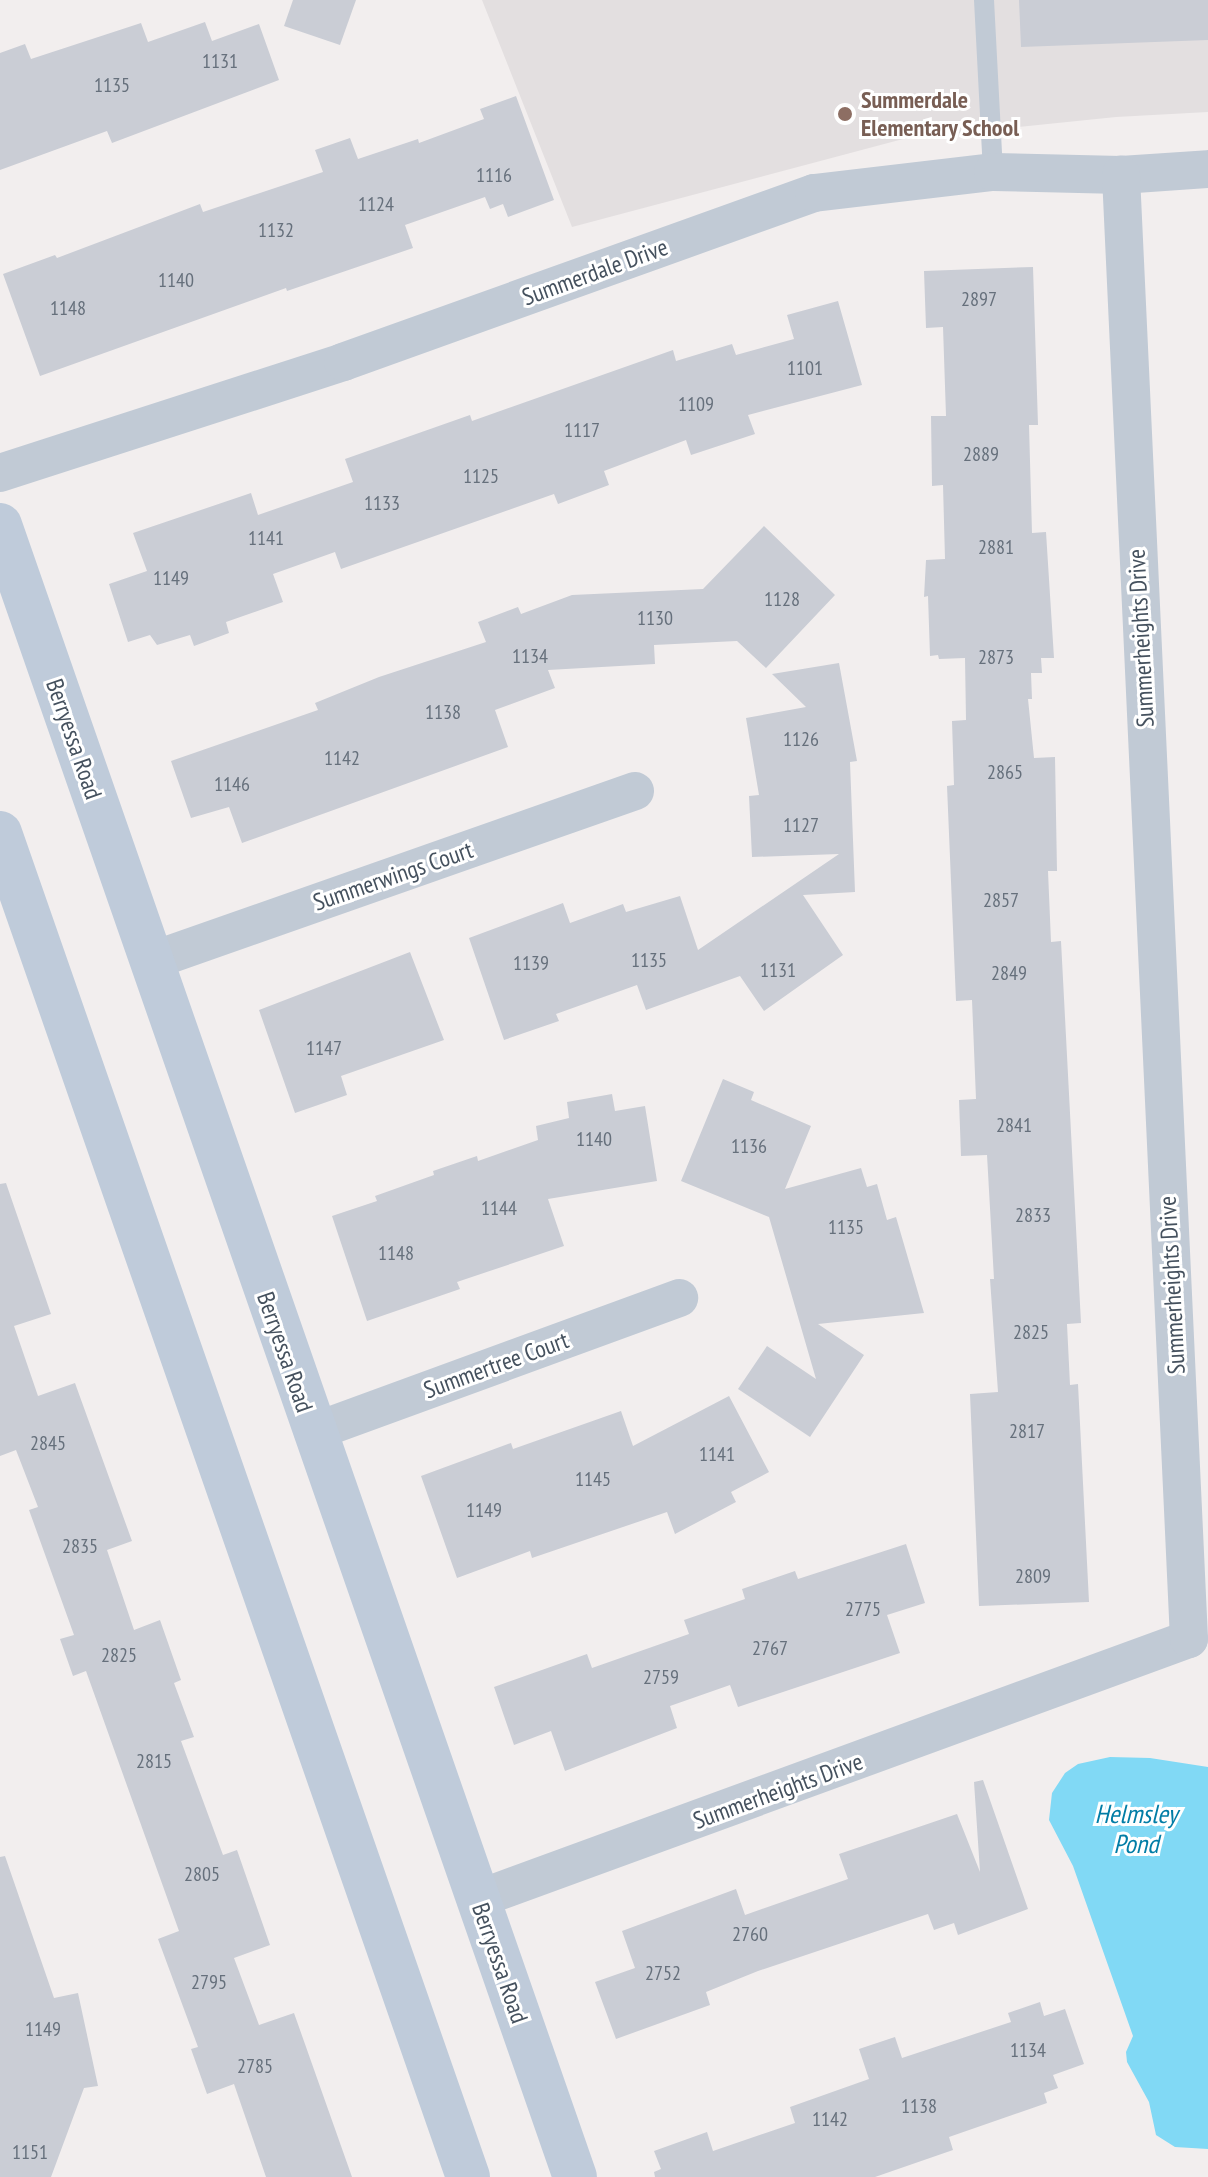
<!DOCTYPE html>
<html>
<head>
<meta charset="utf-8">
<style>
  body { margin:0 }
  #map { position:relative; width:1208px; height:2177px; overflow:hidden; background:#f2eeee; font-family:"PT Sans Narrow",sans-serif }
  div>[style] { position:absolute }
  .education>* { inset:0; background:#e3dfe0 }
  .water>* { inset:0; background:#81d9f5 }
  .building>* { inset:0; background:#cacdd5 }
  .lane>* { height:20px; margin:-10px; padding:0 10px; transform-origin:10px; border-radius:10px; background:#c1cad5 }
  .street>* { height:38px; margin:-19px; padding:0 19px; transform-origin:19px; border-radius:19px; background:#c1cad5 }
  .secondary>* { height:44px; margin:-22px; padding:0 22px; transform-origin:22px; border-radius:22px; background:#bfcbda }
  .dots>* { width:22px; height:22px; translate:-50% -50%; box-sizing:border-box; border:4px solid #fff; border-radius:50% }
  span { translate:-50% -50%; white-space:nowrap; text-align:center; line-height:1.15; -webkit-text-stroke:6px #fff; paint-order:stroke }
  .number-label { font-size:20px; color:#66707c }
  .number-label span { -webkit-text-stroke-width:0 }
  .education-label { font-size:24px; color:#785e54; font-weight:700 }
  .left { translate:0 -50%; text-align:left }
  .street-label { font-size:24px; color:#45515e }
  .water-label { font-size:26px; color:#027da6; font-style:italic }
</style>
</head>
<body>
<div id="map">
  <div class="education">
    <i style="clip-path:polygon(482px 0,1208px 0,1208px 112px,1116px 117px,903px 139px,572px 227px)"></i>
  </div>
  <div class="water">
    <i style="clip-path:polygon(1110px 1757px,1150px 1758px,1208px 1767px,1208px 2149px,1175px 2147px,1156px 2135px,1149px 2102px,1127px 2062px,1126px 2052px,1133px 2036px,1073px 1866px,1049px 1820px,1052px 1793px,1065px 1773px,1078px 1764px)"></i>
  </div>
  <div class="building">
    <i style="clip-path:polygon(293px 0,356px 0,340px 45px,284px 26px)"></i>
    <i style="clip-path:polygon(1019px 0,1208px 0,1208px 40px,1021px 47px)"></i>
    <i style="clip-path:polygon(205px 22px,212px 41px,259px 24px,279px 80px,112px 143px,107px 131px,0 170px,0 53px,25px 44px,31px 59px,141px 23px,148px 42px)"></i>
    <i style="clip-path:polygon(516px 96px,554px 200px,508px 217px,503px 204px,490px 209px,485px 197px,405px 225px,413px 248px,287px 291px,286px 288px,40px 376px,3px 274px,55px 255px,57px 258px,200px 204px,203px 212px,323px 172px,315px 150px,350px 138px,358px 159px,418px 139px,419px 143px,484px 119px,480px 109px)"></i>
    <i style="clip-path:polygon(1033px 267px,1038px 425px,1029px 425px,1032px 533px,1046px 532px,1054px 658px,1041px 658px,1042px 673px,1031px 673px,1032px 699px,1028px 699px,1034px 758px,1055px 757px,1057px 871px,1048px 871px,1051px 942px,1061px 941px,1081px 1323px,1067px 1324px,1070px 1385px,1078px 1384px,1089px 1602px,979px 1606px,970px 1394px,998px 1392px,990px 1279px,994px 1279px,987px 1155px,961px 1156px,959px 1100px,976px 1099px,972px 1000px,956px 1001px,947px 786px,954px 785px,952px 721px,966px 720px,965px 658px,939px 659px,938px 655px,930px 656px,928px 596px,924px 597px,926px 560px,945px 559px,943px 485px,932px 486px,931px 416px,946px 416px,943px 327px,926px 328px,924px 271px)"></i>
    <i style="clip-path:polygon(838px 301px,862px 385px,748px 415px,755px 434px,691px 455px,686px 440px,604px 471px,609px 485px,558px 504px,554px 494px,341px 569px,335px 552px,273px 574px,283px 602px,226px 622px,229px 633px,194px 646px,190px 635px,157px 645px,150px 635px,128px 642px,109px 584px,147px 571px,133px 533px,251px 493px,258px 515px,353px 482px,345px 459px,470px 415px,472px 421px,673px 350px,676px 361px,732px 344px,736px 355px,794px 339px,787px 315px)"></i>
    <i style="clip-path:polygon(764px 526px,835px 595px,766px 668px,737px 641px,654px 645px,655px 664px,548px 670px,555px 688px,495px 710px,508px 747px,242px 843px,229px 807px,191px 818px,171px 761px,318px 710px,315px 703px,379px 677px,486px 642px,478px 622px,518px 607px,521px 614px,572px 595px,703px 589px)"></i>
    <i style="clip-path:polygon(839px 663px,857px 761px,850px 762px,855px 892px,803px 895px,843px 955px,764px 1011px,740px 976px,646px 1010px,637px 985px,556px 1014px,559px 1021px,504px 1040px,469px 938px,563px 903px,570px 923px,623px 904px,626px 912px,680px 896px,698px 950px,839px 854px,752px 857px,749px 796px,759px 795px,746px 718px,806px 707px,772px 674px)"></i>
    <i style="clip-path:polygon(410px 952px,444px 1040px,341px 1076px,347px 1095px,295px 1113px,259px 1010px)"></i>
    <i style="clip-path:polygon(723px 1079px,754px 1092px,751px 1100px,811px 1126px,785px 1189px,861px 1168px,867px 1187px,877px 1184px,887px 1220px,896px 1217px,924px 1313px,818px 1324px,864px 1355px,810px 1437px,738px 1389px,767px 1346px,816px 1379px,769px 1217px,681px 1181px)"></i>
    <i style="clip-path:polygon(612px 1094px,615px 1111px,645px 1106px,657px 1181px,548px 1199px,564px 1246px,457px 1282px,460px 1289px,367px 1321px,332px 1216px,377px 1201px,375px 1196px,434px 1175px,433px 1171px,477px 1156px,478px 1161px,538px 1140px,536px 1126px,569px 1118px,567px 1102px)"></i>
    <i style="clip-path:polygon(6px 1183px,51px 1314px,14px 1326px,38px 1396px,75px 1383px,132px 1541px,107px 1550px,134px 1630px,160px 1620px,181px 1680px,174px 1683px,194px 1737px,181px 1741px,223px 1855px,237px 1850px,270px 1945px,234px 1958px,259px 2025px,294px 2013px,352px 2177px,266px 2177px,234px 2084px,207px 2094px,191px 2049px,198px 2047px,158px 1939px,179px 1931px,86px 1671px,73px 1676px,60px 1639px,74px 1635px,29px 1510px,38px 1507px,16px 1450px,0 1456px,0 1184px)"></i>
    <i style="clip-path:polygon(729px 1396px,769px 1472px,731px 1492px,736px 1502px,675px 1534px,667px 1512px,532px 1558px,530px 1551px,457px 1578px,421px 1476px,511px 1443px,513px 1449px,621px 1411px,633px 1446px)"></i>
    <i style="clip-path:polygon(906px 1544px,925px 1603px,887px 1615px,900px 1653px,738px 1707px,730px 1685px,670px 1706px,677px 1728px,565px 1771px,551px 1731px,514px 1745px,494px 1687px,587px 1654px,592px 1668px,689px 1634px,684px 1620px,745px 1599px,742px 1589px,795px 1571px,798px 1579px)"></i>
    <i style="clip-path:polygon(983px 1780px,1028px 1909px,958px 1935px,954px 1923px,934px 1930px,928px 1914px,758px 1971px,706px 1992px,710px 2005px,616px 2039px,595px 1982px,635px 1968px,622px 1931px,736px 1889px,745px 1915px,848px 1879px,839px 1854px,957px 1814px,980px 1872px,974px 1782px)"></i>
    <i style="clip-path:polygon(5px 1856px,54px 1998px,78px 1993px,98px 2086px,84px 2088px,51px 2177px,0 2177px,0 1857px)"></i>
    <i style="clip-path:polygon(1040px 2002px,1044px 2016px,1065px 2009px,1084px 2064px,1053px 2075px,1058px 2088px,1044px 2093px,1047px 2103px,949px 2137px,953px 2150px,875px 2177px,655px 2177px,654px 2172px,661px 2169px,654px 2151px,707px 2132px,713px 2151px,795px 2123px,790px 2107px,869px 2079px,859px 2049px,895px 2037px,902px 2058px,1011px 2022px,1008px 2013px)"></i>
  </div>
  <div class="lane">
    <i style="left:984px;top:0;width:172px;rotate:87deg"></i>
  </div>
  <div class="street">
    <i style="left:0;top:473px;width:361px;rotate:-17.9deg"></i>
    <i style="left:343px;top:362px;width:500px;rotate:-19.74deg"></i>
    <i style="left:814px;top:193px;width:180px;rotate:-6.7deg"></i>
    <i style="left:993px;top:172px;width:128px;rotate:1.3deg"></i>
    <i style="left:1121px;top:175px;width:87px;rotate:-3.9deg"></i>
    <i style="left:151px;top:961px;width:513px;rotate:-19.35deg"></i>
    <i style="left:313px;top:1432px;width:390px;rotate:-20.1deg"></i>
    <i style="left:478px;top:1899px;width:757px;rotate:-20.09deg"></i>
    <i style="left:1189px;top:1639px;width:1466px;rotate:-92.66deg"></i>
  </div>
  <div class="secondary">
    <i style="left:0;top:525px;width:1749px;rotate:70.81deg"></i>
    <i style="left:0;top:833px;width:1423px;rotate:70.8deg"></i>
  </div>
  <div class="dots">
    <i style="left:845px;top:114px;background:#8d6e63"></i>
  </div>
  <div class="number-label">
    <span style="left:220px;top:61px">1131</span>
    <span style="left:112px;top:85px">1135</span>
    <span style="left:494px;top:175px">1116</span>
    <span style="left:376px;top:204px">1124</span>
    <span style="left:276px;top:230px">1132</span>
    <span style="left:176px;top:280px">1140</span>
    <span style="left:979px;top:299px">2897</span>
    <span style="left:68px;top:308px">1148</span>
    <span style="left:805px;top:368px">1101</span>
    <span style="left:696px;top:404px">1109</span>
    <span style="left:582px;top:430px">1117</span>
    <span style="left:981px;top:454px">2889</span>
    <span style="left:481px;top:476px">1125</span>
    <span style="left:382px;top:503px">1133</span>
    <span style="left:266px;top:538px">1141</span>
    <span style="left:996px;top:547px">2881</span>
    <span style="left:171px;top:578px">1149</span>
    <span style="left:782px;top:599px">1128</span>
    <span style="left:655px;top:618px">1130</span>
    <span style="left:530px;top:656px">1134</span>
    <span style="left:996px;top:657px">2873</span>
    <span style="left:443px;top:712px">1138</span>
    <span style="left:801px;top:739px">1126</span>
    <span style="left:342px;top:758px">1142</span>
    <span style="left:1005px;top:772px">2865</span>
    <span style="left:232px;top:784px">1146</span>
    <span style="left:801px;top:825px">1127</span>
    <span style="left:1001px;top:900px">2857</span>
    <span style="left:649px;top:960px">1135</span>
    <span style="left:531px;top:963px">1139</span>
    <span style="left:778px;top:970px">1131</span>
    <span style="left:1009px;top:973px">2849</span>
    <span style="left:324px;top:1048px">1147</span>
    <span style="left:1014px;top:1125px">2841</span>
    <span style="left:594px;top:1139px">1140</span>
    <span style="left:749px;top:1146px">1136</span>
    <span style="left:499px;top:1208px">1144</span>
    <span style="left:1033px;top:1215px">2833</span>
    <span style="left:846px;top:1227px">1135</span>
    <span style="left:396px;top:1253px">1148</span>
    <span style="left:1031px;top:1332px">2825</span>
    <span style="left:1027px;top:1431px">2817</span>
    <span style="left:48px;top:1443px">2845</span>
    <span style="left:717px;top:1454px">1141</span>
    <span style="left:593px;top:1479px">1145</span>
    <span style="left:484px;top:1510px">1149</span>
    <span style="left:80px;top:1546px">2835</span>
    <span style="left:1033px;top:1576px">2809</span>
    <span style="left:863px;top:1609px">2775</span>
    <span style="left:770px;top:1648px">2767</span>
    <span style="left:119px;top:1655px">2825</span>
    <span style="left:661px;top:1677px">2759</span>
    <span style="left:154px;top:1761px">2815</span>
    <span style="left:202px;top:1874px">2805</span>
    <span style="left:750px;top:1934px">2760</span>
    <span style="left:663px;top:1973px">2752</span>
    <span style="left:209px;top:1982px">2795</span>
    <span style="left:43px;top:2029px">1149</span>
    <span style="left:1028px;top:2050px">1134</span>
    <span style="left:255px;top:2066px">2785</span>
    <span style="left:919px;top:2106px">1138</span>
    <span style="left:830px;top:2119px">1142</span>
    <span style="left:30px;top:2152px">1151</span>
  </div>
  <div class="education-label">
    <span class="left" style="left:861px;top:114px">Summerdale<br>Elementary School</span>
  </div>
  <div class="street-label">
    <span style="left:595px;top:272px;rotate:-20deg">Summerdale Drive</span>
    <span style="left:1141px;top:638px;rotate:-93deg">Summerheights Drive</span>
    <span style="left:74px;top:739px;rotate:71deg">Berryessa Road</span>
    <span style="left:393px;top:876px;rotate:-19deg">Summerwings Court</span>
    <span style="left:1172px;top:1285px;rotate:-93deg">Summerheights Drive</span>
    <span style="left:285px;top:1352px;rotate:71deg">Berryessa Road</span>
    <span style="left:496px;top:1365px;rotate:-20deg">Summertree Court</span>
    <span style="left:778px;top:1791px;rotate:-20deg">Summerheights Drive</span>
    <span style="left:500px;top:1963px;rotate:71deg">Berryessa Road</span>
  </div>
  <div class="water-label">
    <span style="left:1136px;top:1829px">Helmsley<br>Pond</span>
  </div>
</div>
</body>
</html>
